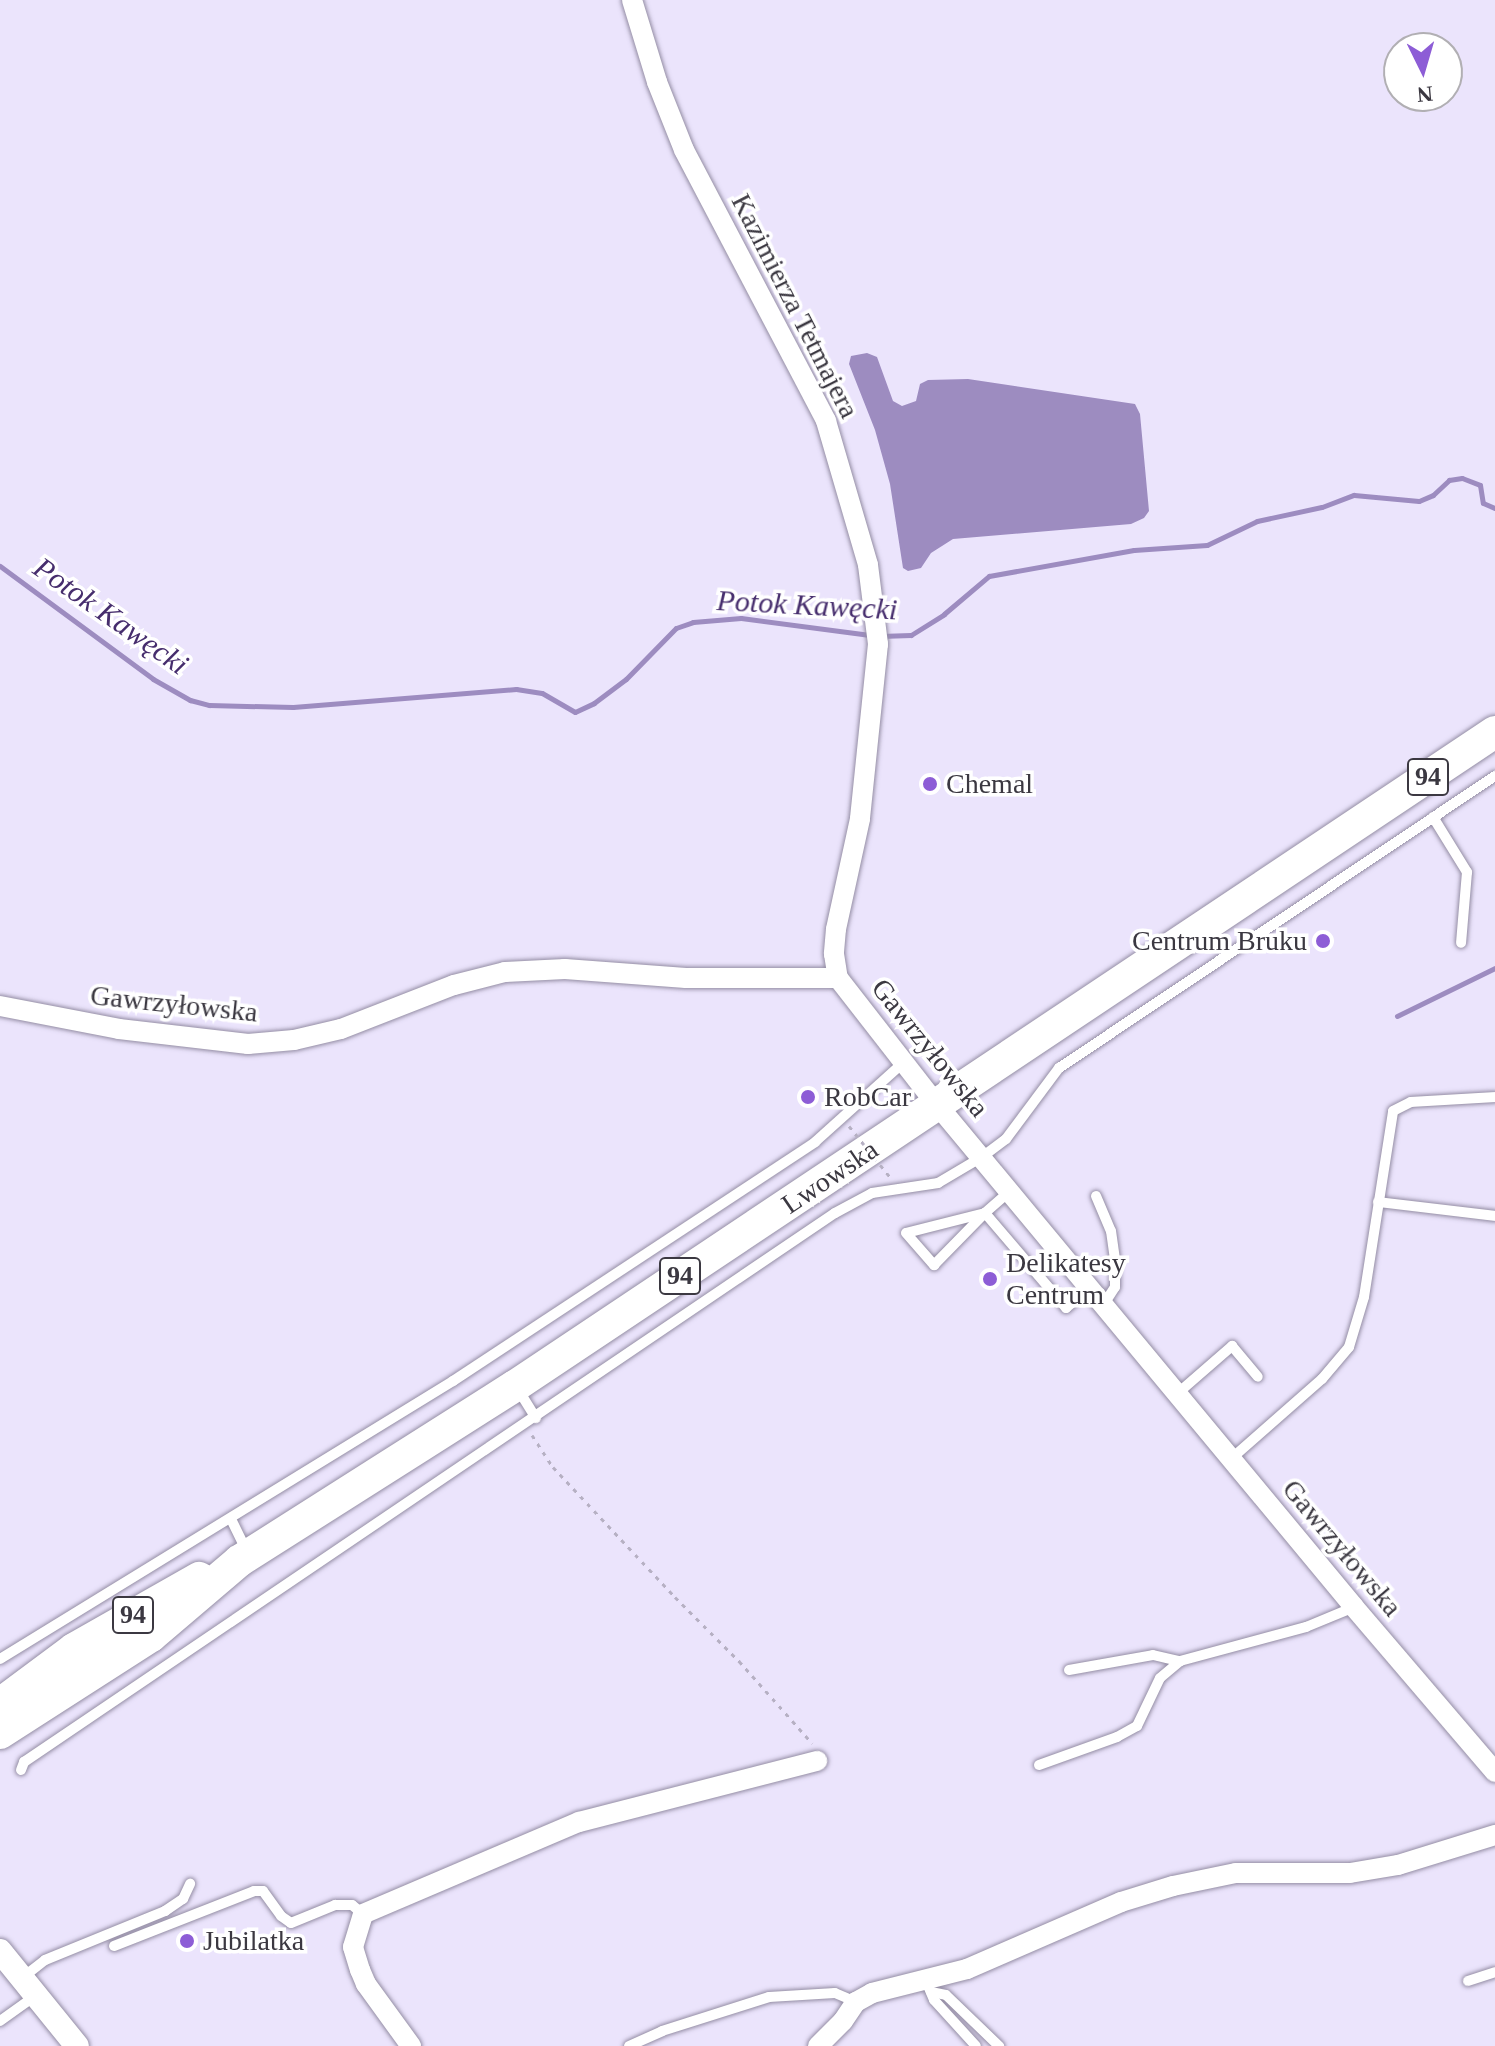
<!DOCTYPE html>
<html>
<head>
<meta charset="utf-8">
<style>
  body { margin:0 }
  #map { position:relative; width:1495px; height:2046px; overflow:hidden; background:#ebe4fc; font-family:Georgia,serif }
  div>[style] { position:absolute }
  .water>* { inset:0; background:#9d8cc0 }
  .stream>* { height:5px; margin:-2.5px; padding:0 2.5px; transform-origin:2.5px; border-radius:2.5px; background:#9d8cc0 }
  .path>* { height:3px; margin-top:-1.5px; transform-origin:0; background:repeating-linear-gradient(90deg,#b6b0c3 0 4px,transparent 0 10px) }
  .roads { filter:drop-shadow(0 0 2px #948da4) drop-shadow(0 0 2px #948da4) }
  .service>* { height:10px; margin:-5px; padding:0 5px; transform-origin:5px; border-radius:5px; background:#fff }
  .minor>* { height:20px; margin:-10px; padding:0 10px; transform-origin:10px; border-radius:10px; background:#fff }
  .tertiary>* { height:24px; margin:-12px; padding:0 12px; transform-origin:12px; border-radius:12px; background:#fff }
  .primary>* { height:32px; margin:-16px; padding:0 16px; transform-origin:16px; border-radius:16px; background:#fff }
  .path-bridge>* { height:3px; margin-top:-1.5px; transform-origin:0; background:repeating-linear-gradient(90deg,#b6b0c3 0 4px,transparent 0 10px) }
  .dots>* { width:22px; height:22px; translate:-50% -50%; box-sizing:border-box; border:4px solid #fff; border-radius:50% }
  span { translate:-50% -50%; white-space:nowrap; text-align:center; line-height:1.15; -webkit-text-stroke:7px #fff; paint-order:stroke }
  .shield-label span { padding:2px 6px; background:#fff; border:2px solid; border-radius:6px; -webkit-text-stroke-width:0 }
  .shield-label { font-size:26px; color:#3b3841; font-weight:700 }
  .street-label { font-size:28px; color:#3b3841 }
  .poi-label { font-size:28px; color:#3b3841 }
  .left { translate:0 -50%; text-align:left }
  .right { translate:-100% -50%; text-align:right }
  .water-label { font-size:30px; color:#462d6d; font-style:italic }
  .north { position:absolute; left:1383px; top:32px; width:80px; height:80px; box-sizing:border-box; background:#fff; border:2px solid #b1afb3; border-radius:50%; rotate:175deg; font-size:22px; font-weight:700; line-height:32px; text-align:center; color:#3b3841 }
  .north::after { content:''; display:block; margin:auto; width:28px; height:36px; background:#8d5dd6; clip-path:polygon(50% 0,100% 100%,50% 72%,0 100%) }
</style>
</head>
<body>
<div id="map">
  <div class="water">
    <i style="clip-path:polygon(867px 353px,877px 357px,893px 401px,902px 406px,916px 401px,920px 384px,928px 380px,968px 379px,1135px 404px,1140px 414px,1149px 511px,1144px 518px,1131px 524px,953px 539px,931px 553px,921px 568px,908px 571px,903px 568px,890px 484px,875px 430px,849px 364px,851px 356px)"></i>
  </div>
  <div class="stream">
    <i style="left:0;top:566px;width:190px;rotate:36.4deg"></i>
    <i style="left:153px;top:679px;width:43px;rotate:29.6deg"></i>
    <i style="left:190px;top:700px;width:20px;rotate:15deg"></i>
    <i style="left:209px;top:705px;width:84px;rotate:1.4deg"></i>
    <i style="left:293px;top:707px;width:224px;rotate:-4.6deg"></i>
    <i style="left:516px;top:689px;width:26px;rotate:9deg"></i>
    <i style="left:542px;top:693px;width:38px;rotate:30deg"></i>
    <i style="left:575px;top:712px;width:21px;rotate:-25deg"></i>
    <i style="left:594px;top:703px;width:40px;rotate:-37deg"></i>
    <i style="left:626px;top:679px;width:71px;rotate:-45.6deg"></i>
    <i style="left:676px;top:628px;width:18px;rotate:-19deg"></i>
    <i style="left:693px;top:622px;width:48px;rotate:-4.8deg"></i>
    <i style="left:741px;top:618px;width:130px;rotate:7.5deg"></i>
    <i style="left:880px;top:636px;width:31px;rotate:-2deg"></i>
    <i style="left:911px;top:635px;width:39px;rotate:-32deg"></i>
    <i style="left:944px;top:614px;width:59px;rotate:-40.2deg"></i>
    <i style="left:989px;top:576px;width:147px;rotate:-10.2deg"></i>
    <i style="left:1134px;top:550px;width:73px;rotate:-3.9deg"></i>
    <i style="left:1207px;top:545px;width:55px;rotate:-25.6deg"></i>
    <i style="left:1257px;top:521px;width:66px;rotate:-12.2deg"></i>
    <i style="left:1322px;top:507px;width:34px;rotate:-21deg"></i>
    <i style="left:1354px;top:495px;width:65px;rotate:5.3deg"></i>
    <i style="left:1419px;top:501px;width:15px;rotate:-23deg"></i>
    <i style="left:1433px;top:495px;width:22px;rotate:-43deg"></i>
    <i style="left:1449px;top:480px;width:13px;rotate:-9deg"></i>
    <i style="left:1462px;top:478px;width:19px;rotate:21deg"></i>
    <i style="left:1480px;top:485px;width:18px;rotate:81deg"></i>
    <i style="left:1483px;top:503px;width:13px;rotate:23deg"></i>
    <i style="left:1397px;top:1016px;width:109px;rotate:-26.1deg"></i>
  </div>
  <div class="path">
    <i style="left:532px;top:1435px;width:38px;rotate:57deg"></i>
    <i style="left:553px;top:1467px;width:178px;rotate:46.8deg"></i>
    <i style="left:675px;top:1597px;width:91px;rotate:45deg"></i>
    <i style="left:739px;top:1661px;width:110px;rotate:48.3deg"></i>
  </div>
  <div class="roads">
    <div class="service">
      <i style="left:1433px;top:817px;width:65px;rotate:58.3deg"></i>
      <i style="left:1467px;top:872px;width:71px;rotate:94.8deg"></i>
      <i style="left:1010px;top:1191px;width:33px;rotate:139deg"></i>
      <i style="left:985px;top:1213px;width:81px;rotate:165.8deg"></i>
      <i style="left:906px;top:1233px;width:43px;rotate:48.8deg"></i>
      <i style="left:934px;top:1265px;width:73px;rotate:-45.6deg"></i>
      <i style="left:985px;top:1213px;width:125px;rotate:49.5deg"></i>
      <i style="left:1066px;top:1308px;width:31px;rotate:-40deg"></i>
      <i style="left:1096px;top:1196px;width:38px;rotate:67deg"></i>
      <i style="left:1111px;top:1231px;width:30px;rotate:82deg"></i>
      <i style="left:1115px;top:1261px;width:26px;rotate:90deg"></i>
      <i style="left:1115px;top:1287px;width:20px;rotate:123deg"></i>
      <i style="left:1378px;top:1202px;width:118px;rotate:6.8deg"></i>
      <i style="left:519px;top:1391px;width:32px;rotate:58deg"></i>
      <i style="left:1178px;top:1393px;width:72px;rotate:-41deg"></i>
      <i style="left:1232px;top:1346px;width:40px;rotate:50deg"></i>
      <i style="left:1232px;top:1458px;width:120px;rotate:-41.3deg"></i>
      <i style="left:1322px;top:1379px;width:42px;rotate:-49.8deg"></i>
      <i style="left:1349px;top:1347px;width:52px;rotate:-73.3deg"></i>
      <i style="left:1364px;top:1297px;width:188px;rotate:-81.1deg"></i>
      <i style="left:1393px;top:1111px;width:20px;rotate:-27deg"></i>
      <i style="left:1411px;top:1102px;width:84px;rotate:-3.4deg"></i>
      <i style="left:231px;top:1519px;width:34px;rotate:64deg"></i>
      <i style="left:0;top:1659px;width:532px;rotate:-31.54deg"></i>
      <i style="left:453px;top:1381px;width:434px;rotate:-33.4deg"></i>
      <i style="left:815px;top:1142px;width:121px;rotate:-42deg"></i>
      <i style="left:1069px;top:1670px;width:85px;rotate:-10.1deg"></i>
      <i style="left:1153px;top:1655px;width:28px;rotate:13deg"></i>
      <i style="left:1039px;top:1765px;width:83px;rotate:-19.7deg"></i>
      <i style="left:1117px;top:1737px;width:23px;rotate:-29deg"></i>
      <i style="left:1137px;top:1726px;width:53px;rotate:-64.4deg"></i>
      <i style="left:1160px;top:1678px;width:26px;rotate:-40deg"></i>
      <i style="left:1180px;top:1661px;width:131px;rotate:-15.1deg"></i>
      <i style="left:1306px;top:1627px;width:52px;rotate:-22.6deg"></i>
      <i style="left:21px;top:1770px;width:9px;rotate:-69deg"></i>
      <i style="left:24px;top:1762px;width:979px;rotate:-34.1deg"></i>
      <i style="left:835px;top:1213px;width:42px;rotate:-28.4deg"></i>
      <i style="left:872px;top:1193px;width:67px;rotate:-8.6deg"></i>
      <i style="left:938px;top:1183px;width:51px;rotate:-30.6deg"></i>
      <i style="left:982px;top:1157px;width:30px;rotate:-37deg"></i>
      <i style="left:1006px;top:1139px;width:89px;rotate:-53.3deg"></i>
      <i style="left:1059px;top:1068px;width:525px;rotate:-33.81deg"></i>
      <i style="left:114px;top:1946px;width:150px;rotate:-21.4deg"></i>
      <i style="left:254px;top:1891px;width:9px"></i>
      <i style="left:263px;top:1891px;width:31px;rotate:54deg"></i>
      <i style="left:281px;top:1916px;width:12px;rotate:35deg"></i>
      <i style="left:291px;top:1923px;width:48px;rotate:-22.2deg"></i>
      <i style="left:335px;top:1905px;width:17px"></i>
      <i style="left:352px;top:1905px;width:14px;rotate:39deg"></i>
      <i style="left:22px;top:1978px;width:29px;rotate:-38deg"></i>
      <i style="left:45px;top:1960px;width:130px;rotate:-22.2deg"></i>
      <i style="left:165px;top:1911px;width:22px;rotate:-34deg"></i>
      <i style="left:183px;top:1899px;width:17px;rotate:-65deg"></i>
      <i style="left:1468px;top:1981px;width:28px;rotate:-18deg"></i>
      <i style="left:929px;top:1988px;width:13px;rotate:67deg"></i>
      <i style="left:934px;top:2000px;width:62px;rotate:47.6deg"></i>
      <i style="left:931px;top:1992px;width:15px;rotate:11deg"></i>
      <i style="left:946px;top:1995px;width:74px;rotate:43.9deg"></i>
      <i style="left:0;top:2021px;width:43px;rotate:-35.5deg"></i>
      <i style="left:629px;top:2046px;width:36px;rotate:-24deg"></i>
      <i style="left:662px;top:2031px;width:112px;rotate:-17.6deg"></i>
      <i style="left:769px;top:1997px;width:66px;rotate:-3.5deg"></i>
      <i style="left:835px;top:1993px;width:23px;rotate:23deg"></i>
    </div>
    <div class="minor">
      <i style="left:632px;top:0;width:86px;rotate:73deg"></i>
      <i style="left:657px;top:82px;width:73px;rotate:68.3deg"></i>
      <i style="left:684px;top:150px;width:306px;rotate:62.3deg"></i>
      <i style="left:826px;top:421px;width:150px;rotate:73.7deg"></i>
      <i style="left:868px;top:565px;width:80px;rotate:82.8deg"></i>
      <i style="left:878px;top:644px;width:176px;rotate:95.9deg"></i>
      <i style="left:860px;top:819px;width:113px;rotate:102.3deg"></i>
      <i style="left:836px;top:929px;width:25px;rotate:95deg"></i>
      <i style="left:834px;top:954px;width:24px;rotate:81deg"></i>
      <i style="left:0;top:1006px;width:121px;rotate:10.9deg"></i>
      <i style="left:119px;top:1029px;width:130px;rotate:6.6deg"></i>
      <i style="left:248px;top:1044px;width:46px;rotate:-5deg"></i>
      <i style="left:294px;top:1040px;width:48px;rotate:-13.2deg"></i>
      <i style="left:341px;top:1029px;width:121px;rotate:-21.3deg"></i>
      <i style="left:454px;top:985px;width:53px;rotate:-14.3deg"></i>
      <i style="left:505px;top:972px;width:60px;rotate:-2.9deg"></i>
      <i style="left:565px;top:969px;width:121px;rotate:4.3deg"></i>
      <i style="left:686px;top:978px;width:152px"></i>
      <i style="left:838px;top:978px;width:148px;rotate:52.1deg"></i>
      <i style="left:929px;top:1095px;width:665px;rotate:50.3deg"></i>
      <i style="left:1354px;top:1607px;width:217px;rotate:49.5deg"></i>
      <i style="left:411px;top:2046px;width:77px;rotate:-126deg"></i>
      <i style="left:366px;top:1984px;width:15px;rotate:-113deg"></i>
      <i style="left:360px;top:1970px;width:24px;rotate:-107deg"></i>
      <i style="left:353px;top:1947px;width:34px;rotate:-73deg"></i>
      <i style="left:363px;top:1914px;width:235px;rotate:-23.1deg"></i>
      <i style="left:579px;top:1822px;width:246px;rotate:-14.4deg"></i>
      <i style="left:818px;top:2046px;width:35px;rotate:-45deg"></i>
      <i style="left:843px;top:2021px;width:23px;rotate:-56deg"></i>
      <i style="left:856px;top:2002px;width:18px;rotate:-29deg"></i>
      <i style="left:872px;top:1993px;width:98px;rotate:-14.2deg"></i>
      <i style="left:967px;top:1969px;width:168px;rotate:-23.5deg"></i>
      <i style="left:1121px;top:1902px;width:54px;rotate:-17.1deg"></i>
      <i style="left:1173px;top:1886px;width:64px;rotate:-11.7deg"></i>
      <i style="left:1236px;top:1873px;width:114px"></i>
      <i style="left:1350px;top:1873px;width:49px;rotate:-9.5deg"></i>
      <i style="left:1398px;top:1865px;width:102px;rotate:-17.2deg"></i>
    </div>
    <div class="tertiary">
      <i style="left:0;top:1951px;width:122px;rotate:51deg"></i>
    </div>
    <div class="primary">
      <i style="left:0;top:1704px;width:92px;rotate:-36.6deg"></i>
      <i style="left:74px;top:1649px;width:144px;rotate:-29.6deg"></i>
      <i style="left:0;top:1733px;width:179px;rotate:-32.7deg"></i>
      <i style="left:151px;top:1636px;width:116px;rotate:-40.4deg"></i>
      <i style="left:239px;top:1561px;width:327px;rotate:-32.4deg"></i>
      <i style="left:515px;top:1386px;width:1178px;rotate:-33.72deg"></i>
    </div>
  </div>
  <div class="path-bridge">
    <i style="left:849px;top:1126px;width:65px;rotate:51.2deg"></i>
  </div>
  <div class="dots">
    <i style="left:930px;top:784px;background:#8d5dd6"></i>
    <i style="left:1323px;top:941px;background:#8d5dd6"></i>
    <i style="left:808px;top:1097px;background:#8d5dd6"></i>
    <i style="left:990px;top:1279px;background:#8d5dd6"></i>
    <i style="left:187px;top:1941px;background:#8d5dd6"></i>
  </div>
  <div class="shield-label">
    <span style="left:1428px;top:777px">94</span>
    <span style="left:680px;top:1276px">94</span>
    <span style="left:133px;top:1615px">94</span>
  </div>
  <div class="street-label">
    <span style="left:795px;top:306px;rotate:63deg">Kazimierza Tetmajera</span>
    <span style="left:174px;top:1004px;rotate:6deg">Gawrzyłowska</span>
    <span style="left:930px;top:1048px;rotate:51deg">Gawrzyłowska</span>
    <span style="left:830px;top:1177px;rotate:-34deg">Lwowska</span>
    <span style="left:1342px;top:1548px;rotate:50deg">Gawrzyłowska</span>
  </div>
  <div class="poi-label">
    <span class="left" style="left:946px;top:784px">Chemal</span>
    <span class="right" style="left:1307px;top:941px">Centrum Bruku</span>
    <span class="left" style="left:824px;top:1097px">RobCar</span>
    <span class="left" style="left:1006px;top:1279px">Delikatesy<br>Centrum</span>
    <span class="left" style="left:203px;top:1941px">Jubilatka</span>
  </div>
  <div class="water-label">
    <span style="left:807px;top:605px;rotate:3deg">Potok Kawęcki</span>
    <span style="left:111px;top:616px;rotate:35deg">Potok Kawęcki</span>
  </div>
  <div class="north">N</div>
</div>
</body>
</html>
